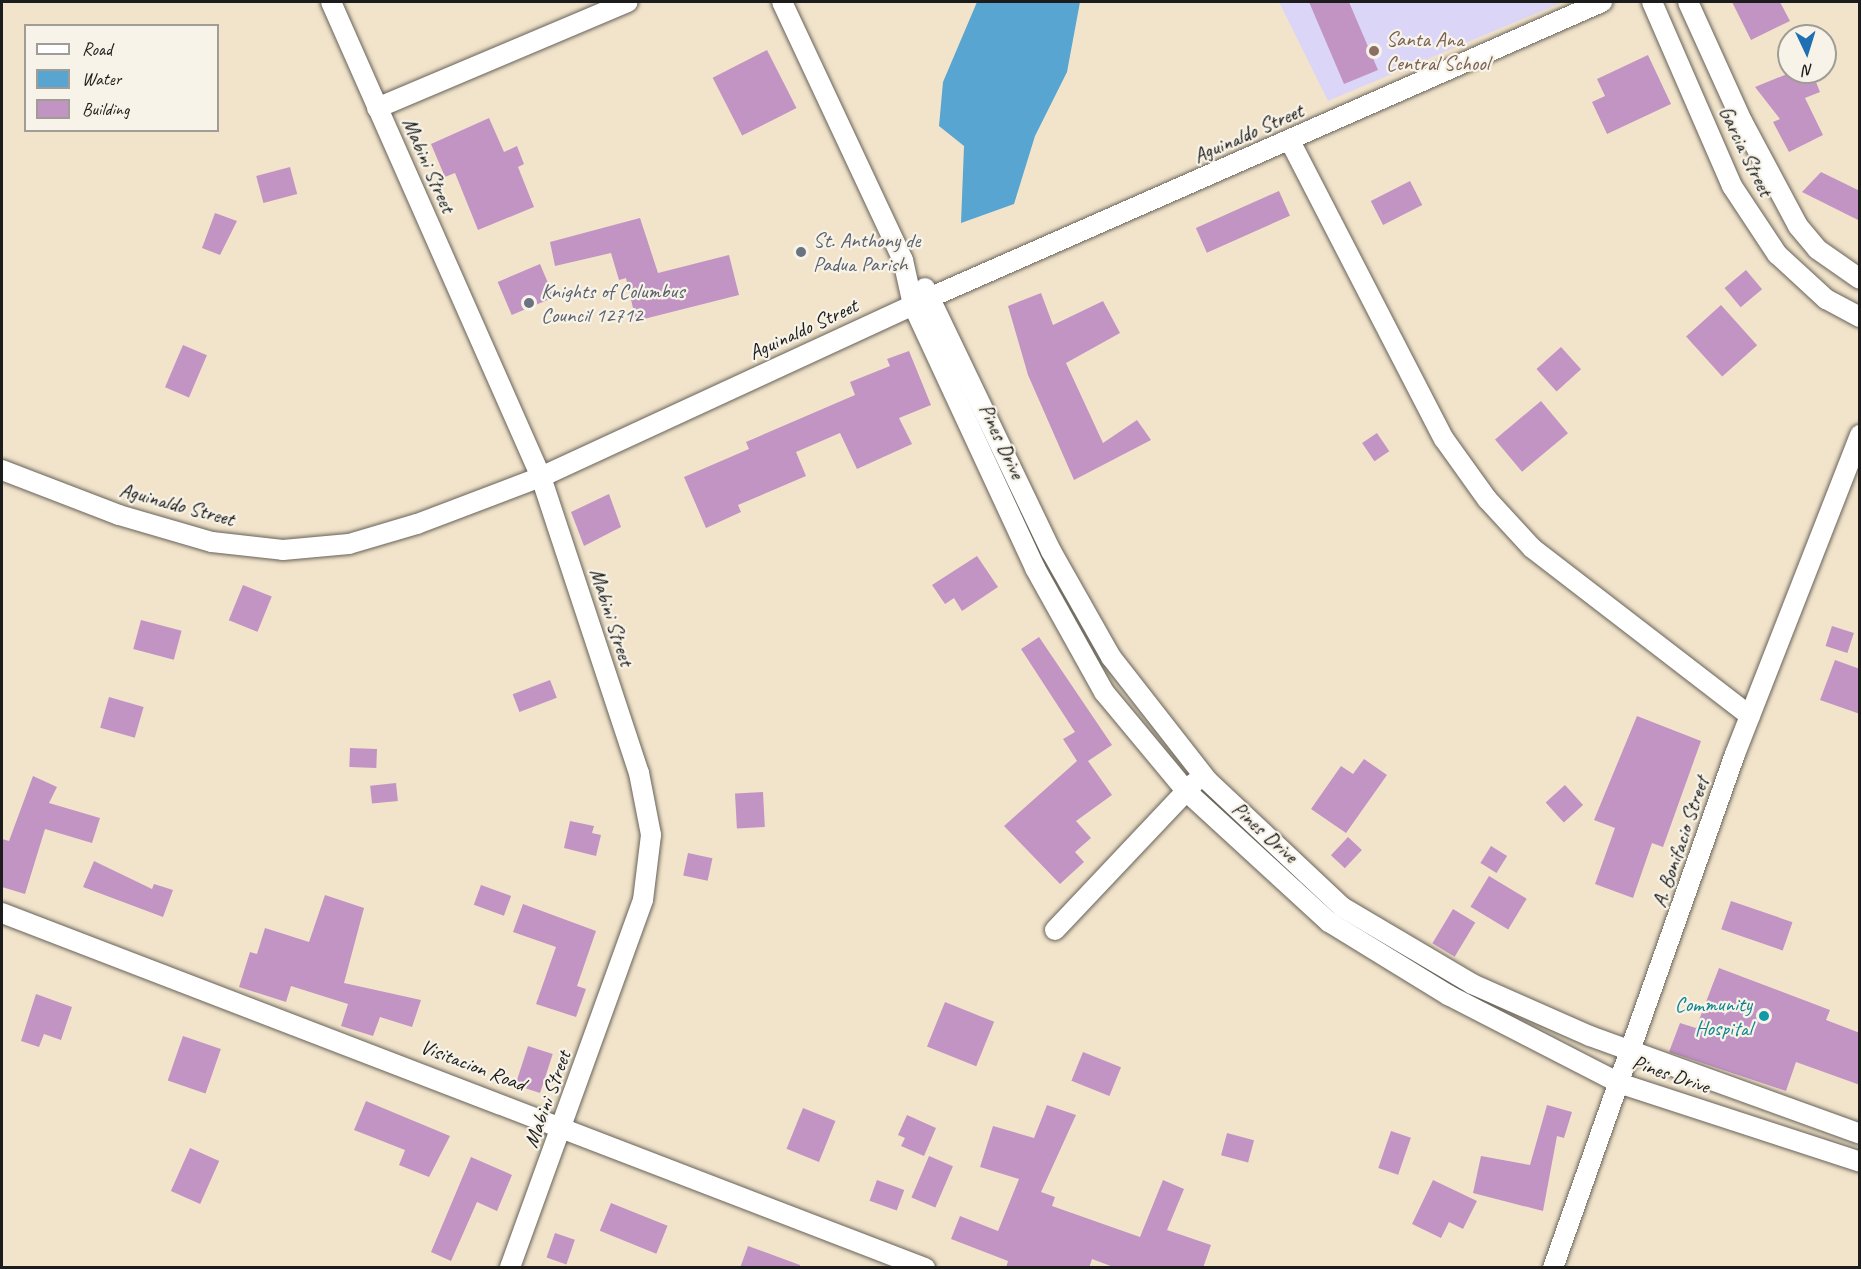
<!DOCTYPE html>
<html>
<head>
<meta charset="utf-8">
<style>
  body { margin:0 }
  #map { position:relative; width:1861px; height:1269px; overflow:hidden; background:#f2e4cb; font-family:Caveat,sans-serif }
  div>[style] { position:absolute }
  .built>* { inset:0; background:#dbd6f7 }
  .water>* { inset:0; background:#57a5d0 }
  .building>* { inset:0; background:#c294c4; transform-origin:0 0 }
  .roads { filter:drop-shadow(0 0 2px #676259) drop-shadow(0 0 2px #676259) }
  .street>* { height:20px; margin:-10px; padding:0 10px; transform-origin:10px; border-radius:10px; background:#fff }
  .dots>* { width:16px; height:16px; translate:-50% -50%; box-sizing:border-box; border:3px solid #f7f3e8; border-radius:50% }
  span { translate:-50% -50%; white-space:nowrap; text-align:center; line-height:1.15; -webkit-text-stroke:4.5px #f7f3e8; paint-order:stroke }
  .education-label { font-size:21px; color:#785e54 }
  .left { translate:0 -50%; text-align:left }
  .street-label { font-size:21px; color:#1c1c1c }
  .worship-label { font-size:21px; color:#5b616d }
  .culture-label { font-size:21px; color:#0d838f }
  .right { translate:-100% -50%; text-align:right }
  .frame { position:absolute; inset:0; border:3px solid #1c1c1c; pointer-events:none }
  .legend { position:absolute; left:24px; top:24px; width:195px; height:108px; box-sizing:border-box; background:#f7f3e8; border:2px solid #9f9d96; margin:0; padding:8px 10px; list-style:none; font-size:18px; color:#1c1c1c }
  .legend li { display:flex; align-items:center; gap:12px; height:30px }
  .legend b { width:30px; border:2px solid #9f9d96 }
  .north { position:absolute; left:1777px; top:24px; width:60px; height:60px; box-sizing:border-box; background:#f7f3e8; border:2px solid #9f9d96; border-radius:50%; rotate:176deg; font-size:16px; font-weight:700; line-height:24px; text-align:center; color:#1c1c1c }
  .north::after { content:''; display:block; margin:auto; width:21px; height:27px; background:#1f6fb2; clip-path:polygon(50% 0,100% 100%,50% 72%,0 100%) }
</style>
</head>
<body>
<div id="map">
  <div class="built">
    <i style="clip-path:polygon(1279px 2px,1563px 2px,1328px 101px)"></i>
  </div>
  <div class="water">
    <i style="clip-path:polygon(977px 2px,1080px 2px,1067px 72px,1035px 136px,1014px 204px,961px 223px,964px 146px,939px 126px,943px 82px)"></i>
  </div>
  <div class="building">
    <i style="clip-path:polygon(1309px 2px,1349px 2px,1378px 70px,1344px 84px)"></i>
    <i style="clip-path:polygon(1732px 2px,1780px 2px,1790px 21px,1751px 40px)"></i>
    <i style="left:767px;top:50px;width:65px;height:61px;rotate:63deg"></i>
    <i style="clip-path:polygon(1648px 55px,1671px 104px,1607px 134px,1592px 102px,1605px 96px,1597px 79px)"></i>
    <i style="clip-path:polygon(1792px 72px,1812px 72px,1820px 92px,1805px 98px,1823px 135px,1789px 152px,1773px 122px,1780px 119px,1755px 87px)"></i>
    <i style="clip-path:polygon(489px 118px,504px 152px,517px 146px,524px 164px,518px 167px,534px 207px,478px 230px,455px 173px,445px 177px,431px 144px)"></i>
    <i style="left:290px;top:167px;width:28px;height:35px;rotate:75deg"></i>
    <i style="clip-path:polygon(1821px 172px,1860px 191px,1860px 221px,1802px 192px)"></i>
    <i style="left:1410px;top:181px;width:27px;height:44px;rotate:63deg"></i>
    <i style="left:1279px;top:191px;width:27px;height:91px;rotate:66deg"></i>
    <i style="clip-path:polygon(215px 213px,237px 221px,220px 255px,202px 248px)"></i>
    <i style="clip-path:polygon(640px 218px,658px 273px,729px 255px,739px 295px,636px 321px,626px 278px,619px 280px,611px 253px,555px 266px,550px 242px)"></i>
    <i style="left:540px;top:264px;width:36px;height:46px;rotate:67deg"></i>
    <i style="left:1746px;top:270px;width:25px;height:28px;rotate:50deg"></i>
    <i style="clip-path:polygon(1041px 293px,1053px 325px,1103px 301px,1120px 333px,1066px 363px,1103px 443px,1137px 420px,1151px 440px,1074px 480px,1028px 375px,1008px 306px)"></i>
    <i style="left:1721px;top:305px;width:54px;height:47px;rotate:48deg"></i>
    <i style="left:183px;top:345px;width:26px;height:46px;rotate:23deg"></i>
    <i style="left:1561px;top:347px;width:30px;height:33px;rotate:48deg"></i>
    <i style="clip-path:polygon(909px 351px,931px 405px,899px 418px,912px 444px,857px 469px,840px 433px,796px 452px,806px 476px,738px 505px,741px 512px,706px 528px,684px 477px,749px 449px,746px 442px,855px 395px,850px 382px,890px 366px,887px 359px)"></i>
    <i style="left:1541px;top:401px;width:42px;height:60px;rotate:50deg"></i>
    <i style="left:1377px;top:433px;width:22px;height:18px;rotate:56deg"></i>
    <i style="clip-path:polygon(609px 494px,621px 527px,584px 546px,571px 512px)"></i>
    <i style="clip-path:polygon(977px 556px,998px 587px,962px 611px,954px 598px,945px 604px,932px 585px)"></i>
    <i style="left:243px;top:585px;width:31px;height:38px;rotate:22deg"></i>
    <i style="left:141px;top:620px;width:42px;height:30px;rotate:15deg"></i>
    <i style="left:1832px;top:626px;width:23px;height:21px;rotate:18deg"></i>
    <i style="clip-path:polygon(1039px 637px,1112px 745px,1088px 761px,1112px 795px,1076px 821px,1091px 838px,1075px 852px,1084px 862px,1060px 884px,1004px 826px,1077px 761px,1063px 739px,1075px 732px,1021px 649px)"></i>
    <i style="clip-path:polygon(1835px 660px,1860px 669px,1860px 714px,1820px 700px)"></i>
    <i style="left:550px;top:680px;width:19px;height:40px;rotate:69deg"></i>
    <i style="left:109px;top:697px;width:36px;height:32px;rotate:16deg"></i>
    <i style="clip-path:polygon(1637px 716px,1701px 741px,1663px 847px,1652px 843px,1633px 898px,1595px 884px,1615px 828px,1594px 820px)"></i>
    <i style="left:350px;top:748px;width:27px;height:19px;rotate:2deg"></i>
    <i style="clip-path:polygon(1364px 759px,1387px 775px,1346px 833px,1311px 809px,1341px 766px,1353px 774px)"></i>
    <i style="clip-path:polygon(33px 776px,57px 787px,49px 803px,100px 818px,92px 843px,45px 829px,25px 894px,2px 887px,2px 839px,9px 841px)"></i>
    <i style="left:396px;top:783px;width:18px;height:26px;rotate:84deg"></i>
    <i style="left:1565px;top:785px;width:27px;height:26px;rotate:48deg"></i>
    <i style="left:763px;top:792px;width:35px;height:28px;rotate:87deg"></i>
    <i style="clip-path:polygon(570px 821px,594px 826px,592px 833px,601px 835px,596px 856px,564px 848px)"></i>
    <i style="left:1348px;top:837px;width:19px;height:25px;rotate:43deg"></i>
    <i style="left:1491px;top:846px;width:19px;height:20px;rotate:32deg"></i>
    <i style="left:688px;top:853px;width:25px;height:23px;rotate:12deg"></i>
    <i style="clip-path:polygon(94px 861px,152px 889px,154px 884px,173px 890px,163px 917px,83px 887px)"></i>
    <i style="left:1489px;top:876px;width:44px;height:36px;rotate:31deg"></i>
    <i style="left:481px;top:885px;width:32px;height:21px;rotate:20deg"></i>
    <i style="clip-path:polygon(325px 895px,364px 908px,344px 983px,421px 1000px,412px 1027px,380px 1017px,373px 1036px,341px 1026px,348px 1004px,291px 986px,286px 1002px,239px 987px,250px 952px,257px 954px,265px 928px,309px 942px)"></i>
    <i style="left:1731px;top:901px;width:65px;height:30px;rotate:19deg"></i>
    <i style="clip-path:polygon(523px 904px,596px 931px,577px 986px,586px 989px,576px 1017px,536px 1004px,556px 947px,513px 932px)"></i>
    <i style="left:1453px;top:909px;width:26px;height:40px;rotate:31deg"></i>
    <i style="clip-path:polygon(1719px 968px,1830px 1010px,1826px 1020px,1860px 1033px,1860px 1085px,1796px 1062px,1786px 1091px,1669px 1052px,1680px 1023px,1696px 1028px)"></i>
    <i style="clip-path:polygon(36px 994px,72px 1007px,61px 1040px,44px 1034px,39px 1047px,21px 1041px)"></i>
    <i style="left:945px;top:1002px;width:53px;height:48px;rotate:22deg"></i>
    <i style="left:183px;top:1036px;width:40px;height:47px;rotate:19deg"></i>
    <i style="left:528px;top:1046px;width:26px;height:41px;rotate:18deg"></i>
    <i style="left:1083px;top:1052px;width:41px;height:31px;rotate:22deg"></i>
    <i style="clip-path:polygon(366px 1101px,450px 1136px,429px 1177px,399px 1165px,405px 1150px,354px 1130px)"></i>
    <i style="clip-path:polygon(1047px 1105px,1076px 1115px,1041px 1192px,1055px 1197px,1052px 1206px,1140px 1237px,1163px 1180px,1184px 1189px,1167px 1230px,1211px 1245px,1203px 1268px,1116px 1268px,1092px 1259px,1089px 1268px,1006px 1268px,1008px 1261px,951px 1239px,960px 1216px,998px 1231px,1019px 1179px,980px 1167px,993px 1126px,1034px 1138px)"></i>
    <i style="clip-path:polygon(1547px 1105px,1572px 1112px,1564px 1138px,1557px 1136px,1543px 1211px,1473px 1193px,1481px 1156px,1530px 1165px)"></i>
    <i style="left:803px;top:1108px;width:35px;height:44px;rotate:22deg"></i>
    <i style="clip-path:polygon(907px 1115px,936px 1128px,924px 1156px,901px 1146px,905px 1138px,898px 1135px)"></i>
    <i style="left:1391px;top:1131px;width:21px;height:39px;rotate:19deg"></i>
    <i style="left:1227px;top:1133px;width:28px;height:23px;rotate:15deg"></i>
    <i style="left:190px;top:1148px;width:32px;height:47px;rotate:24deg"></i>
    <i style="left:929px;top:1156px;width:26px;height:45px;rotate:23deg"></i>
    <i style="clip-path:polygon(471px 1157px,512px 1175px,497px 1211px,477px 1202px,451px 1261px,431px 1252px)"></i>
    <i style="left:877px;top:1180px;width:29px;height:22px;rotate:20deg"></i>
    <i style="clip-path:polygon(1433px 1180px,1477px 1201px,1463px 1229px,1449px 1222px,1441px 1238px,1412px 1224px)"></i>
    <i style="left:611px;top:1203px;width:61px;height:30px;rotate:22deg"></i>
    <i style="left:555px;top:1233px;width:21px;height:26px;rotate:19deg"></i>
    <i style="clip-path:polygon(748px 1246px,800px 1265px,800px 1268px,740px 1268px)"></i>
  </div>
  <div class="roads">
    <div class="street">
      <i style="left:331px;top:2px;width:519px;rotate:66.15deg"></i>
      <i style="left:541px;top:477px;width:312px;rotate:71.7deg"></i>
      <i style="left:639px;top:773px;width:63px;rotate:79deg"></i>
      <i style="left:651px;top:835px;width:65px;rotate:97deg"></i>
      <i style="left:643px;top:900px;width:391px;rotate:109.9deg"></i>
      <i style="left:782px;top:2px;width:285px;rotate:64.9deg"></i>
      <i style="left:903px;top:260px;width:46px;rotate:77.5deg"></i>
      <i style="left:913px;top:305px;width:290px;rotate:65.1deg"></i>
      <i style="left:1035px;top:568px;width:142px;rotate:60.9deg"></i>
      <i style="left:1104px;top:692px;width:130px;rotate:50.3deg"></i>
      <i style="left:1187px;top:792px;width:193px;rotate:42.5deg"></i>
      <i style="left:1329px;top:922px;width:140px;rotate:31.5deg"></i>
      <i style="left:1448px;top:995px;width:192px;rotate:27.2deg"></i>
      <i style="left:1619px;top:1083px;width:254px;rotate:18.1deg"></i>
      <i style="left:1652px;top:2px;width:201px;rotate:66.5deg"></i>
      <i style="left:1732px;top:186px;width:82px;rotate:56.5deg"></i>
      <i style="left:1777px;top:254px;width:67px;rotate:42.6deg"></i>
      <i style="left:1826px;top:299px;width:38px;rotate:28deg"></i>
      <i style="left:1688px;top:2px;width:131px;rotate:65.6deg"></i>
      <i style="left:1742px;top:121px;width:119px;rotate:61.9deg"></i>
      <i style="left:1798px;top:226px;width:30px;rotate:50deg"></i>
      <i style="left:1817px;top:249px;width:52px;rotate:34.9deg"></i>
      <i style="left:377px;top:108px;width:272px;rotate:-22.9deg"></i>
      <i style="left:1290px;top:141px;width:335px;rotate:62.7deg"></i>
      <i style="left:1444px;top:439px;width:74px;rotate:54.4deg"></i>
      <i style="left:1487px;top:499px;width:67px;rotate:47.4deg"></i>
      <i style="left:1532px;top:548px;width:275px;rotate:37.6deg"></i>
      <i style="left:925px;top:288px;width:292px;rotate:64.4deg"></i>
      <i style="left:1051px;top:551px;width:122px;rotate:60.5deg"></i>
      <i style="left:1111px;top:657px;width:157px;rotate:52deg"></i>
      <i style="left:1208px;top:781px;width:184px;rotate:43.2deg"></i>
      <i style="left:1342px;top:907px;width:151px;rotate:30.6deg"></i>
      <i style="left:1472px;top:984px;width:129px;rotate:23.8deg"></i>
      <i style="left:1590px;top:1036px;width:287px;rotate:19.9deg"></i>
      <i style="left:2px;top:470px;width:125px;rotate:21deg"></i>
      <i style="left:119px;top:515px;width:97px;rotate:16.2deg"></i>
      <i style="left:212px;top:542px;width:71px;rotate:6.4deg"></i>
      <i style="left:283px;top:550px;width:66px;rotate:-5.2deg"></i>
      <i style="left:349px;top:544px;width:71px;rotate:-16.4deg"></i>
      <i style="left:417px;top:524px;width:133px;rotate:-20.8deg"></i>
      <i style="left:541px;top:477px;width:410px;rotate:-24.8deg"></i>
      <i style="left:913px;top:305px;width:753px;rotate:-23.74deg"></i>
      <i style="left:2px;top:913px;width:989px;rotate:21.04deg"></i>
      <i style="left:1055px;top:930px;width:202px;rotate:-46.6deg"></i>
      <i style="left:1553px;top:1268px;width:545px;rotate:-70.5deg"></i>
      <i style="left:1735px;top:754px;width:343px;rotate:-68.6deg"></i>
    </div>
  </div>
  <div class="dots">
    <i style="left:1374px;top:51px;background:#8d6e63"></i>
    <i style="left:801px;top:252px;background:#6b7280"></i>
    <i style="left:529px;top:303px;background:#6b7280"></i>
    <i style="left:1764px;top:1016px;background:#0f9aa8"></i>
  </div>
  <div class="education-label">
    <span class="left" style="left:1386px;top:51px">Santa Ana<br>Central School</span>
  </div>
  <div class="street-label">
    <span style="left:1248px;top:133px;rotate:-24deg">Aguinaldo Street</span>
    <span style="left:1746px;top:151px;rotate:64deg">Garcia Street</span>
    <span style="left:429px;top:165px;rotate:66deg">Mabini Street</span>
    <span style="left:803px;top:329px;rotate:-25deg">Aguinaldo Street</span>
    <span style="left:1002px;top:441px;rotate:65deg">Pines Drive</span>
    <span style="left:177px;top:504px;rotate:15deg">Aguinaldo Street</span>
    <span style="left:612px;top:617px;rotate:72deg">Mabini Street</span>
    <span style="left:1265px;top:832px;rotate:42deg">Pines Drive</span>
    <span style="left:1680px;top:842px;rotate:-71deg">A. Bonifacio Street</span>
    <span style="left:473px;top:1065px;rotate:21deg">Visitacion Road</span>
    <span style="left:1671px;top:1074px;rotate:19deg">Pines Drive</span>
    <span style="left:547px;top:1099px;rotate:-70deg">Mabini Street</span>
  </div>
  <div class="worship-label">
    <span class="left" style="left:813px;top:252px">St. Anthony de<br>Padua Parish</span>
    <span class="left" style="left:541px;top:303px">Knights of Columbus<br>Council 12712</span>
  </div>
  <div class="culture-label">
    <span class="right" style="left:1752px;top:1016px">Community<br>Hospital</span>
  </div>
  <div class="frame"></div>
  <ul class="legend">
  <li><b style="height:8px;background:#fff"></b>Road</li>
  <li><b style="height:16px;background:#57a5d0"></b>Water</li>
  <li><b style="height:16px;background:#c294c4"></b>Building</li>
  </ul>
  <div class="north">N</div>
</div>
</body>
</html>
